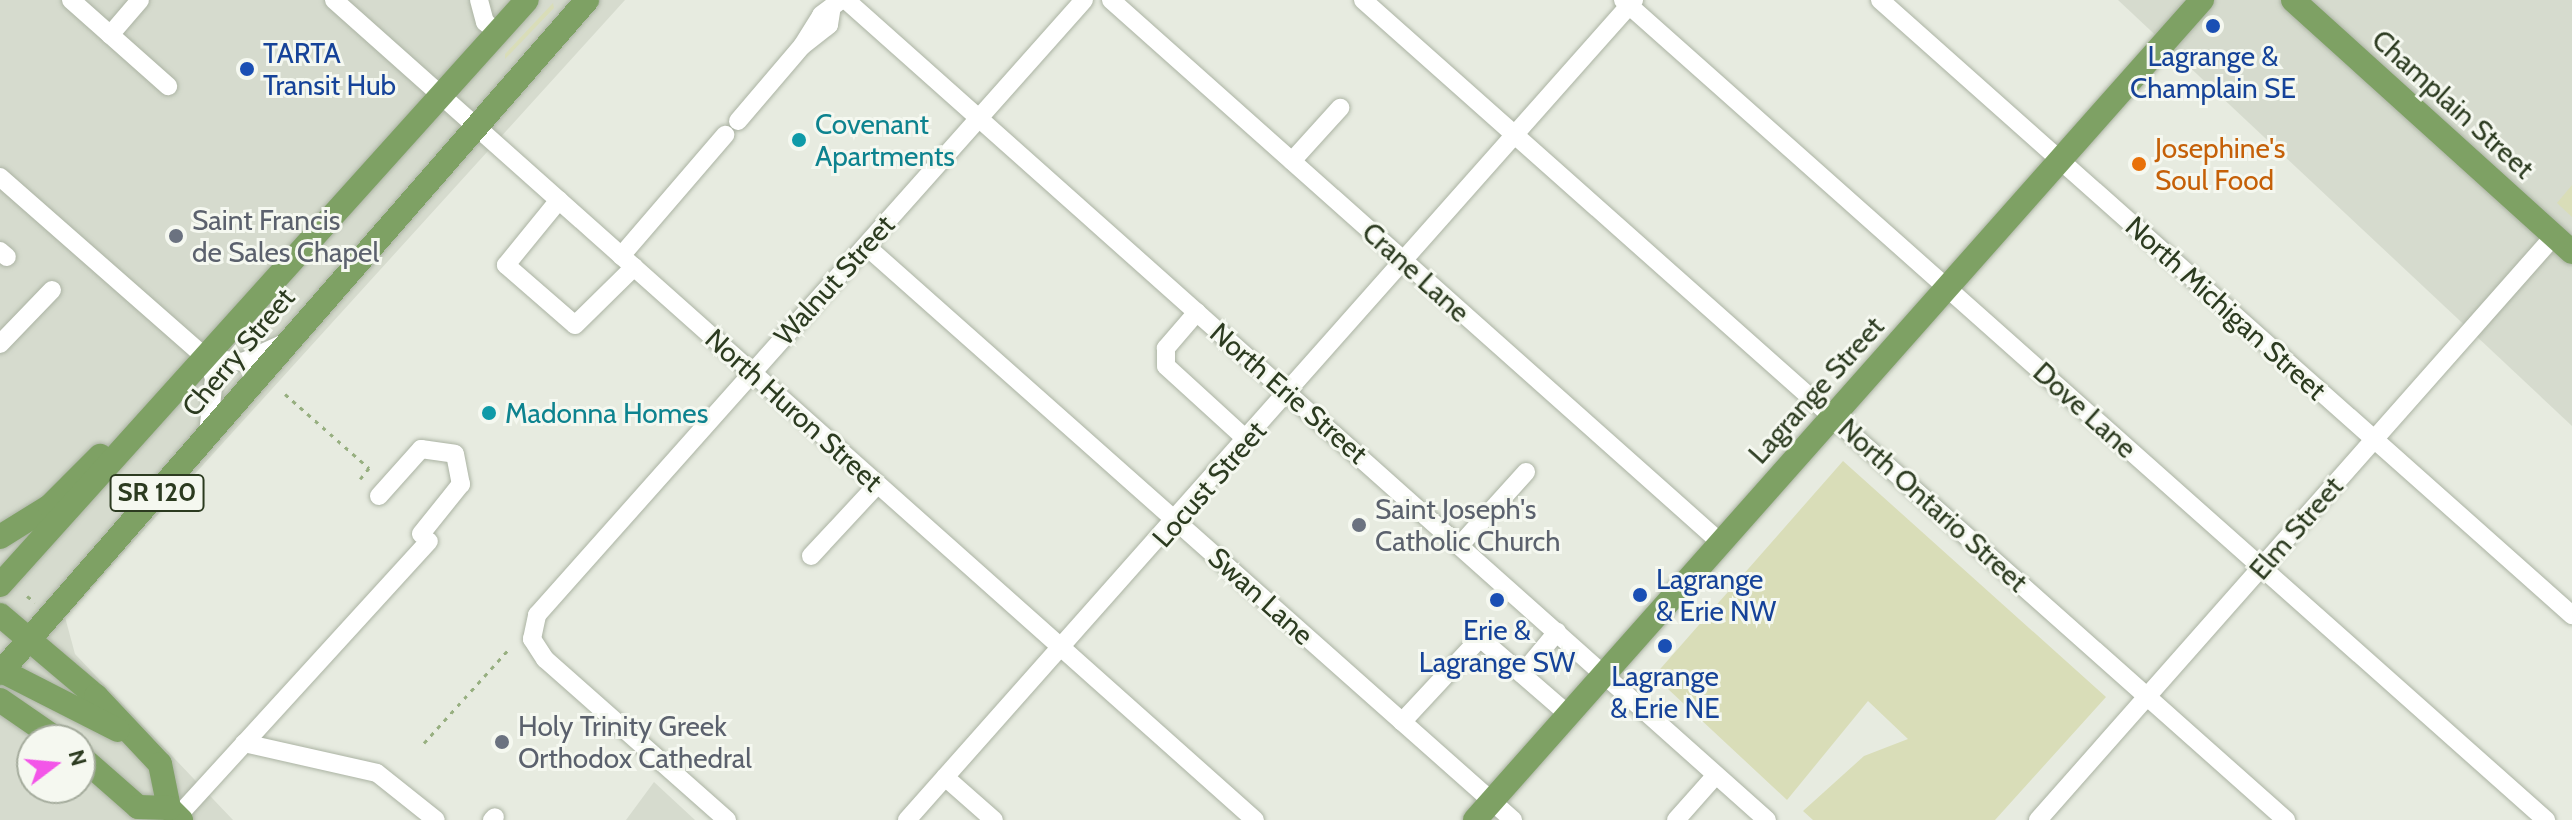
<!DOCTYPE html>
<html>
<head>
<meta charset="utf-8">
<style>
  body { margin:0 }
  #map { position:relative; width:2572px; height:820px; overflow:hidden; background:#e7ebe0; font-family:Cabin,sans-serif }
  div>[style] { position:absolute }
  .built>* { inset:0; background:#d6dbce }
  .green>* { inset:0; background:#d9ddb8 }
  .path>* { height:3px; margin-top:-1.5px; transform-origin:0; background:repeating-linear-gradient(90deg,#97af80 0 4px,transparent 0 10px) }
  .roads { filter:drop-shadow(0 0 2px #abb3a3) drop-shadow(0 0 2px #abb3a3) }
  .minor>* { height:18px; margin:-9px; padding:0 9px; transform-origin:9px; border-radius:9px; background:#fff }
  .major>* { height:24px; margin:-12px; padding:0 12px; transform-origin:12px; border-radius:12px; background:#7ea164 }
  .dots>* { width:22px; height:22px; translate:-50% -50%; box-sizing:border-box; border:4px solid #f5f8f0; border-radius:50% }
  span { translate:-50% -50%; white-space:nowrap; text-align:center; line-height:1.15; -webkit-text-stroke:6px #f5f8f0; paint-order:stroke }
  .shield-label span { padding:2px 6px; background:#f5f8f0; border:2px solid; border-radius:6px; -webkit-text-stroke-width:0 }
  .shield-label { font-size:26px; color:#2c3b20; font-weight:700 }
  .transit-label { font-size:28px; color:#164399 }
  .left { translate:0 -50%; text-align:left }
  .street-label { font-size:28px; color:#2c3b20 }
  .culture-label { font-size:28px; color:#0d838f }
  .food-label { font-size:28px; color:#c56008 }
  .worship-label { font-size:28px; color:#5b616d }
  .north { position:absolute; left:16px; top:724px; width:80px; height:80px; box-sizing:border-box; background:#f5f8f0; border:2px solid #a5ac9d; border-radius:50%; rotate:74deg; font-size:22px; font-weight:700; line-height:32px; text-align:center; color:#2c3b20 }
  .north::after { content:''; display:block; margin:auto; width:28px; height:36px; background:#f356e8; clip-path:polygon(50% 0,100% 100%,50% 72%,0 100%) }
</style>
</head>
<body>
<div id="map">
  <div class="built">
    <i style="clip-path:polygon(evenodd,0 0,625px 0,65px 617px,75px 654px,233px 820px,0 820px,0 0,32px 740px,80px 740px,80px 788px,32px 788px,32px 740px)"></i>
    <i style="clip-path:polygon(2118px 0,2572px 0,2572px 426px)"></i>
    <i style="clip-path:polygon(654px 782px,695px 820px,626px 820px)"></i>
  </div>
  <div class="green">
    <i style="clip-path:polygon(553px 3px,554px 8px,505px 59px,505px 54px)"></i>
    <i style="clip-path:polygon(2572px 185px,2572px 217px,2557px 203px)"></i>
    <i style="clip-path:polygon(1843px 461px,2106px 697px,1995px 820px,1813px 820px,1803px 811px,1864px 756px,1908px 739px,1868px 701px,1787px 800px,1654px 676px)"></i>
  </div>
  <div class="path">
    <i style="left:285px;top:394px;width:112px;rotate:41.4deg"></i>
    <i style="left:369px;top:468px;width:14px;rotate:129deg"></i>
    <i style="left:27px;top:596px;width:10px;rotate:37deg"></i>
    <i style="left:424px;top:743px;width:125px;rotate:-47.9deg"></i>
  </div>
  <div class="roads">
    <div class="minor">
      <i style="left:71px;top:0;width:130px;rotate:41.6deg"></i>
      <i style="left:334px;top:0;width:1233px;rotate:41.68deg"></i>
      <i style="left:479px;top:0;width:23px;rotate:75deg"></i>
      <i style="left:485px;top:22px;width:17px;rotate:40deg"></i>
      <i style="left:846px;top:0;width:1233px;rotate:41.68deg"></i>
      <i style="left:1111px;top:0;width:817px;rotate:41.67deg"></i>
      <i style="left:1363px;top:0;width:1235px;rotate:41.62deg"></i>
      <i style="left:1623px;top:0;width:1235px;rotate:41.62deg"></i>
      <i style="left:1880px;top:0;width:926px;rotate:41.63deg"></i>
      <i style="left:831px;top:12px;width:13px;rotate:99deg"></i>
      <i style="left:829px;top:25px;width:34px;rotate:142deg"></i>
      <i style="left:802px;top:46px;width:36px;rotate:-58deg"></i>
      <i style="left:821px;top:15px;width:25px;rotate:-37deg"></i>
      <i style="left:110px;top:35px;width:46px;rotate:-49.4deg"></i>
      <i style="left:738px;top:121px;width:99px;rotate:-49.5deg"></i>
      <i style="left:1292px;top:161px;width:72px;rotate:-47.8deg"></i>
      <i style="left:0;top:177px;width:274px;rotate:41.3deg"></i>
      <i style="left:206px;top:358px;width:37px;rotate:6deg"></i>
      <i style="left:243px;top:362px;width:41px;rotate:-24.7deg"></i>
      <i style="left:559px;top:200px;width:84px;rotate:129.2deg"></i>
      <i style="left:506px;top:265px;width:91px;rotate:41deg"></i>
      <i style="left:575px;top:325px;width:83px;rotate:-44.5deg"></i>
      <i style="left:866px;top:246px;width:865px;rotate:41.58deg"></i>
      <i style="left:0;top:251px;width:9px;rotate:41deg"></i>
      <i style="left:621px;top:256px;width:160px;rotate:-49.3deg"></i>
      <i style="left:1197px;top:312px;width:48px;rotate:130.7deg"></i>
      <i style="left:1166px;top:348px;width:18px;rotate:90deg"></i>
      <i style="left:1166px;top:366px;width:110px;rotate:42.4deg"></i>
      <i style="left:0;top:344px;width:75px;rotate:-46.1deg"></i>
      <i style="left:206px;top:358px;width:22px;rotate:68deg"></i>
      <i style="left:214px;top:378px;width:56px;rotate:96.1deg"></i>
      <i style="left:379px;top:496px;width:63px;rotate:-48.2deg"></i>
      <i style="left:421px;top:449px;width:34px;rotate:8deg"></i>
      <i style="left:455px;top:454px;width:31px;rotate:79deg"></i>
      <i style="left:461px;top:484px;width:64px;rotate:128.7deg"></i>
      <i style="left:1461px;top:544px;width:97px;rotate:-47.9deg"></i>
      <i style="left:811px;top:556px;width:97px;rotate:-47.1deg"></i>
      <i style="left:1522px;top:674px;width:55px;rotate:-50.2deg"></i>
      <i style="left:1402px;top:722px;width:115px;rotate:-47.1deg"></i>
      <i style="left:1480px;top:638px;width:118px;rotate:40.9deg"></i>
      <i style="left:244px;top:743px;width:136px;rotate:12.7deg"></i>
      <i style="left:377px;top:773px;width:75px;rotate:38.5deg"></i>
      <i style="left:945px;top:777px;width:65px;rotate:41.3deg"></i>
      <i style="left:178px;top:816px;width:372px;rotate:-47.6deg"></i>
      <i style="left:492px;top:820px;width:4px;rotate:-45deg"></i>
      <i style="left:727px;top:820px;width:243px;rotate:-138.5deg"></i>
      <i style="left:545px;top:659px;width:24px;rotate:-123deg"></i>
      <i style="left:532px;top:639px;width:25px;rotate:-78deg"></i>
      <i style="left:537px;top:615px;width:823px;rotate:-48.35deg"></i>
      <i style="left:907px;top:820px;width:1096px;rotate:-48.44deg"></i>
      <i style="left:1676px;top:820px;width:60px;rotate:-48.4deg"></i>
      <i style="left:2038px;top:820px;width:779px;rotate:-48.54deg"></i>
    </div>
    <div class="major">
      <i style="left:2293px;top:0;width:376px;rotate:42.1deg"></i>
      <i style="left:0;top:537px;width:59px;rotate:-31.8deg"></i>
      <i style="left:50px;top:506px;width:71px;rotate:-45deg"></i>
      <i style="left:0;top:585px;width:787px;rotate:-47.99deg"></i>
      <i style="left:0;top:615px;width:126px;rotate:40.2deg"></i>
      <i style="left:96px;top:696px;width:93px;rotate:46.7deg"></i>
      <i style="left:160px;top:764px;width:45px;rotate:78.4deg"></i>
      <i style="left:169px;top:808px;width:17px;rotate:45deg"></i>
      <i style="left:0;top:670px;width:132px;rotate:27deg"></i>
      <i style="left:0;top:673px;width:893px;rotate:-48.9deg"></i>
      <i style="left:0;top:700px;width:70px;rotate:34.6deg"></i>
      <i style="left:80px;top:756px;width:77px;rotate:41.3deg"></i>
      <i style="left:138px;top:807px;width:31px;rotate:2deg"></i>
      <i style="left:1475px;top:820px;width:1096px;rotate:-48.44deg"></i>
    </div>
  </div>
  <div class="dots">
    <i style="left:2213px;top:26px;background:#1a4fb4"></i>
    <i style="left:247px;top:69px;background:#1a4fb4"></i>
    <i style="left:799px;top:140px;background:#0f9aa8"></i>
    <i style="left:2139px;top:164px;background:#e8710a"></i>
    <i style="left:176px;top:236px;background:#6b7280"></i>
    <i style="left:489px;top:413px;background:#0f9aa8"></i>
    <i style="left:1359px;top:525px;background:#6b7280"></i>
    <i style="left:1640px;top:595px;background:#1a4fb4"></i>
    <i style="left:1497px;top:600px;background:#1a4fb4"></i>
    <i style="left:1665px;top:646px;background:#1a4fb4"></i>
    <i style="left:502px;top:742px;background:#6b7280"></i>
  </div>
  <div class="shield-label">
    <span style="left:157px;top:493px">SR 120</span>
  </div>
  <div class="transit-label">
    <span class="left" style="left:263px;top:69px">TARTA<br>Transit Hub</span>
    <span style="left:2213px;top:72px">Lagrange &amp;<br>Champlain SE</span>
    <span class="left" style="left:1656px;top:595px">Lagrange<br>&amp; Erie NW</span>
    <span style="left:1497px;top:646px">Erie &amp;<br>Lagrange SW</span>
    <span style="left:1665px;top:692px">Lagrange<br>&amp; Erie NE</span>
  </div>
  <div class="street-label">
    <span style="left:2453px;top:104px;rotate:42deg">Champlain Street</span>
    <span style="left:1416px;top:272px;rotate:42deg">Crane Lane</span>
    <span style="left:834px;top:280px;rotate:-48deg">Walnut Street</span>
    <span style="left:2226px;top:308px;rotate:42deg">North Michigan Street</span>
    <span style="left:238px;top:352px;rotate:-50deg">Cherry Street</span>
    <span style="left:1816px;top:390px;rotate:-48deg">Lagrange Street</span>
    <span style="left:1289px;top:393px;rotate:41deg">North Erie Street</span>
    <span style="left:794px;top:410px;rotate:42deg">North Huron Street</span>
    <span style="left:2085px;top:410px;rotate:42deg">Dove Lane</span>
    <span style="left:1209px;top:484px;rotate:-49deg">Locust Street</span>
    <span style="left:1933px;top:505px;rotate:42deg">North Ontario Street</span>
    <span style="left:2296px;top:528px;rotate:-49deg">Elm Street</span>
    <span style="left:1261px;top:596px;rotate:42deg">Swan Lane</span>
  </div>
  <div class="culture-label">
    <span class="left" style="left:815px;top:140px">Covenant<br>Apartments</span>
    <span class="left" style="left:505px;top:413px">Madonna Homes</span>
  </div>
  <div class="food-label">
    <span class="left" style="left:2155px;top:164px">Josephine's<br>Soul Food</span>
  </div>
  <div class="worship-label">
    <span class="left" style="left:192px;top:236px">Saint Francis<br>de Sales Chapel</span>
    <span class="left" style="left:1375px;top:525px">Saint Joseph's<br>Catholic Church</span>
    <span class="left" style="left:518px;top:742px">Holy Trinity Greek<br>Orthodox Cathedral</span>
  </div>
  <div class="north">N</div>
</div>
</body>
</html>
